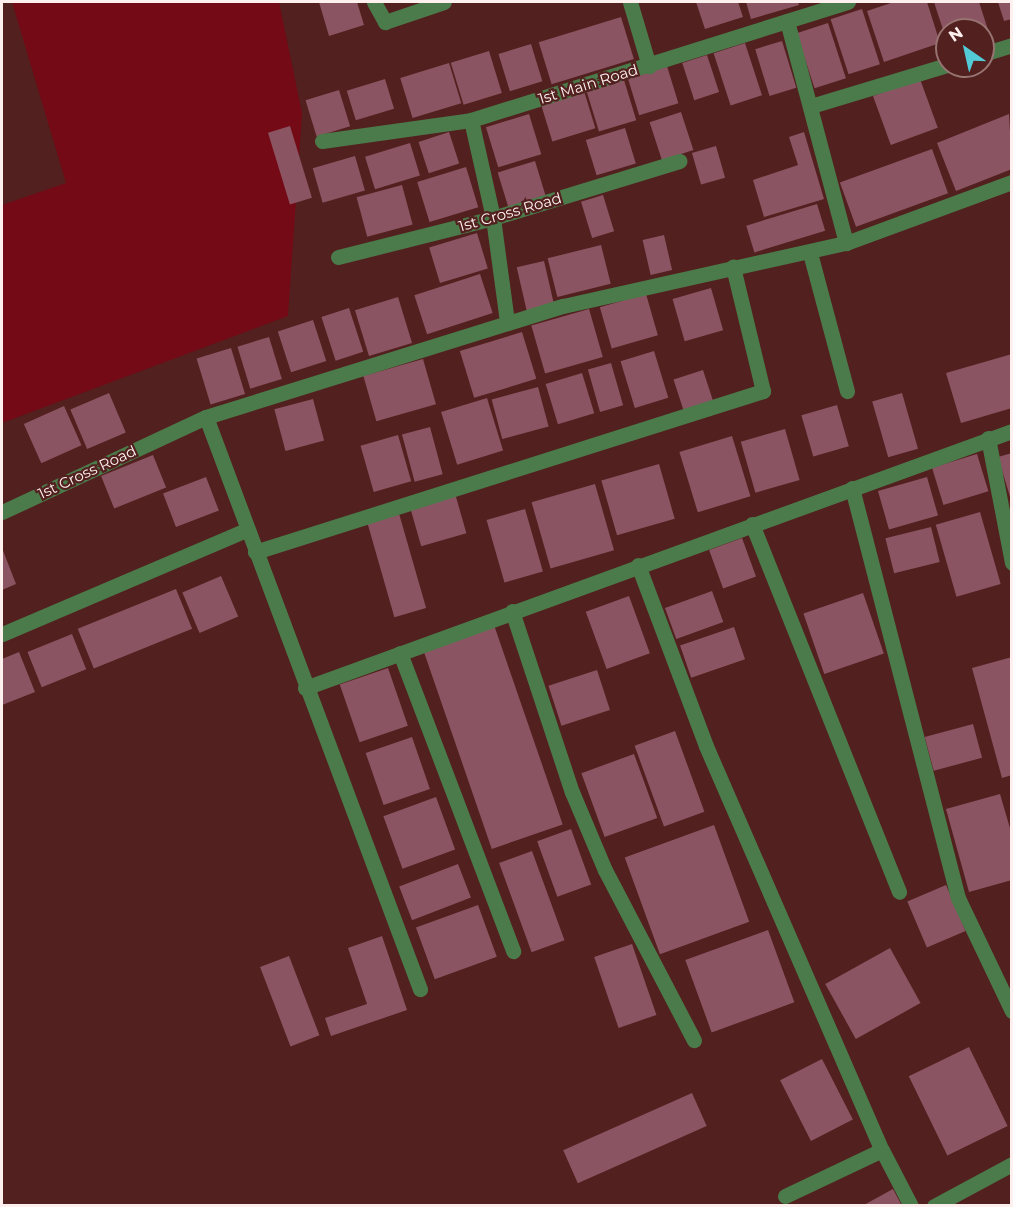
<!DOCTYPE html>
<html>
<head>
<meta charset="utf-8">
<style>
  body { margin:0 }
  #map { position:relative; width:1013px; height:1207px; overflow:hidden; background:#52201e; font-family:Montserrat,sans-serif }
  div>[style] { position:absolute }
  .green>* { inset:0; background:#730a15 }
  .building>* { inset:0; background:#8b5462; transform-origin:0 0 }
  .minor>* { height:15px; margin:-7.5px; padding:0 7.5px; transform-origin:7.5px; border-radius:7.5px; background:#4b7b4b }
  span { translate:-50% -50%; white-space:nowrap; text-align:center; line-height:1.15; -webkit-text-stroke:4.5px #52201e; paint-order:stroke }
  .street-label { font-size:15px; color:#fef0ef }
  .frame { position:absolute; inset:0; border:3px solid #fef0ef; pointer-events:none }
  .north { position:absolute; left:935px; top:18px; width:60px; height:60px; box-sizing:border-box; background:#52201e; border:2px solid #977372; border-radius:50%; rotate:326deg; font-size:16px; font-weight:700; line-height:24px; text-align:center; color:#fef0ef }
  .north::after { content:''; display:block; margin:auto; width:21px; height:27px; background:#52cbd7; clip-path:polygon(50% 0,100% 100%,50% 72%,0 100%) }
</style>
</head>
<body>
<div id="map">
  <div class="green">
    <i style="clip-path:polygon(12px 2px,279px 2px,302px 113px,288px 316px,2px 423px,2px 205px,66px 183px)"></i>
  </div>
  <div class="building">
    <i style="clip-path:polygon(319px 2px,357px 2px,364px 25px,329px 36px)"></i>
    <i style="clip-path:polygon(696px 2px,738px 2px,743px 17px,705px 29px)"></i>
    <i style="clip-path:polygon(746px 2px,798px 2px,799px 5px,751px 19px)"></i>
    <i style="clip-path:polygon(894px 2px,927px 2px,940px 43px,884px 62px,867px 11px)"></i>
    <i style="clip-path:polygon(934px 2px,979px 2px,991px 39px,983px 41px,983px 30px,947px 30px,947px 42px)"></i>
    <i style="clip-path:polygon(998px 2px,1012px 2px,1012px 19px,1004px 21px)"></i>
    <i style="left:862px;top:9px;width:58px;height:33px;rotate:72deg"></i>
    <i style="left:621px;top:17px;width:44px;height:86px;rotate:73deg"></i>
    <i style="left:828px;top:23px;width:58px;height:33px;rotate:72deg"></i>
    <i style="left:782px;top:41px;width:49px;height:28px;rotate:73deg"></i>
    <i style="left:745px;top:43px;width:55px;height:33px;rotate:72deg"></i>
    <i style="left:531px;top:44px;width:39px;height:34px;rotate:73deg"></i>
    <i style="left:489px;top:51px;width:44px;height:40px;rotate:73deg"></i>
    <i style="left:707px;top:55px;width:39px;height:26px;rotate:72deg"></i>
    <i style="left:449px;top:63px;width:42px;height:51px;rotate:73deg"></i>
    <i style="left:667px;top:66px;width:39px;height:41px;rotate:73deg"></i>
    <i style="left:385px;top:79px;width:31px;height:40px;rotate:73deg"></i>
    <i style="left:920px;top:79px;width:52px;height:50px;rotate:70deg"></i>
    <i style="left:624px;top:80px;width:42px;height:39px;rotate:73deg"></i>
    <i style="left:339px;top:90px;width:38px;height:35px;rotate:73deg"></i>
    <i style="left:584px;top:91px;width:39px;height:45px;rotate:73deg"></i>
    <i style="left:681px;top:112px;width:40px;height:33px;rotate:72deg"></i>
    <i style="left:529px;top:114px;width:42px;height:45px;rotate:73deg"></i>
    <i style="clip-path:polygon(1009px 114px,1012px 169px,956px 191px,937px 143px)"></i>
    <i style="left:290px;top:126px;width:75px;height:23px;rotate:73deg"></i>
    <i style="left:625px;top:128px;width:37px;height:41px;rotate:73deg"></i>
    <i style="left:449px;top:132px;width:33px;height:32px;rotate:72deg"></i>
    <i style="clip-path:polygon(804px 132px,824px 199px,764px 217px,753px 180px,798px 165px,789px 137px)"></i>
    <i style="left:410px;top:143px;width:34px;height:47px;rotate:73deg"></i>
    <i style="left:716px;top:146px;width:33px;height:25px;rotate:74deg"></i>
    <i style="left:932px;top:149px;width:47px;height:98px;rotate:70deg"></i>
    <i style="left:355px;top:156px;width:36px;height:44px;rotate:74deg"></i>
    <i style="left:535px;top:161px;width:42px;height:39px;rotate:73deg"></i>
    <i style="left:466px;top:167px;width:42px;height:51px;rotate:73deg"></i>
    <i style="left:402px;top:185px;width:41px;height:47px;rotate:75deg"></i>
    <i style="left:603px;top:195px;width:38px;height:23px;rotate:73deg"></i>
    <i style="left:817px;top:204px;width:28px;height:74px;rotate:73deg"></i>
    <i style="left:477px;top:233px;width:37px;height:50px;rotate:73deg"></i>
    <i style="left:664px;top:235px;width:36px;height:22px;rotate:77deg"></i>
    <i style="left:601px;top:245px;width:40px;height:55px;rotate:76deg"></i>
    <i style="left:544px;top:261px;width:45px;height:28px;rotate:77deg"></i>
    <i style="left:480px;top:274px;width:41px;height:69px;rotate:72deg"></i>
    <i style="left:711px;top:288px;width:44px;height:40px;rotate:74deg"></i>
    <i style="left:646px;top:294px;width:43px;height:48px;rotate:74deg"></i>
    <i style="left:398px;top:297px;width:48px;height:45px;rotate:73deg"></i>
    <i style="left:349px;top:308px;width:46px;height:29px;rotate:72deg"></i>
    <i style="left:589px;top:309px;width:50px;height:60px;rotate:74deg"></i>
    <i style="left:313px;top:320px;width:43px;height:37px;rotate:72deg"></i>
    <i style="left:522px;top:332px;width:49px;height:65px;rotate:73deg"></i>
    <i style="left:269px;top:337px;width:44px;height:33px;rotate:73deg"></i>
    <i style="left:231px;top:348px;width:48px;height:36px;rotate:73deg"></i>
    <i style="left:654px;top:351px;width:49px;height:35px;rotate:73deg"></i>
    <i style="clip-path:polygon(1012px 354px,1012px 408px,961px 423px,946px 373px)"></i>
    <i style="left:423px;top:359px;width:47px;height:62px;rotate:74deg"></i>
    <i style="left:611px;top:363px;width:44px;height:24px;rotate:74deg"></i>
    <i style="left:703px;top:370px;width:36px;height:31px;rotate:72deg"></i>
    <i style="left:582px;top:373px;width:42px;height:38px;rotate:73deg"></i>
    <i style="left:538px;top:387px;width:41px;height:48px;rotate:75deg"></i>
    <i style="left:109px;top:393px;width:43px;height:42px;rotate:67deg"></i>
    <i style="left:902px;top:393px;width:58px;height:31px;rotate:74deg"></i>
    <i style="left:487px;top:398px;width:55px;height:48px;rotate:73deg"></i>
    <i style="left:313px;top:399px;width:43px;height:40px;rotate:75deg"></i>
    <i style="left:837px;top:405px;width:43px;height:37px;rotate:74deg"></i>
    <i style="left:64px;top:406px;width:43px;height:44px;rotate:66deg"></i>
    <i style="left:430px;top:427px;width:49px;height:29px;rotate:75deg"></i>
    <i style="left:785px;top:429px;width:53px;height:46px;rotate:74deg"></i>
    <i style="left:398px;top:435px;width:48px;height:39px;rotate:74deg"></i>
    <i style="left:732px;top:436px;width:63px;height:55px;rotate:73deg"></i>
    <i style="clip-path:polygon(1012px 453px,1012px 500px,1011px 500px,998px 457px)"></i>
    <i style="left:977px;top:454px;width:39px;height:47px;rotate:73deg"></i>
    <i style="left:153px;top:455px;width:35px;height:56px;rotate:68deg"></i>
    <i style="left:659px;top:464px;width:57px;height:60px;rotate:74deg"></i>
    <i style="left:206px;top:477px;width:36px;height:46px;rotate:69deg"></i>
    <i style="left:927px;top:477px;width:40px;height:51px;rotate:74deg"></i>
    <i style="left:595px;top:484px;width:69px;height:66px;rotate:74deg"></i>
    <i style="left:454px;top:490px;width:45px;height:47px;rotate:74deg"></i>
    <i style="left:525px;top:509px;width:65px;height:40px;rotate:74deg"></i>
    <i style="left:398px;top:510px;width:102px;height:33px;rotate:74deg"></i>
    <i style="left:980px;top:512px;width:75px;height:46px;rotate:74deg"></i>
    <i style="left:931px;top:527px;width:36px;height:47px;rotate:76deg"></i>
    <i style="left:742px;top:538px;width:41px;height:35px;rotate:70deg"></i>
    <i style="clip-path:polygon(2px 548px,16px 584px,2px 590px)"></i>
    <i style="left:221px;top:576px;width:44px;height:42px;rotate:67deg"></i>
    <i style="left:176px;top:589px;width:43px;height:106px;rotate:68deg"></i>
    <i style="left:712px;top:591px;width:33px;height:50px;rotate:70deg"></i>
    <i style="left:863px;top:593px;width:64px;height:63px;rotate:71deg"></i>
    <i style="left:629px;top:596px;width:61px;height:46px;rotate:70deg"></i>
    <i style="left:494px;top:625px;width:211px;height:75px;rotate:71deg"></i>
    <i style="left:734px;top:627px;width:34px;height:57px;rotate:71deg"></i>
    <i style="left:72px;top:634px;width:38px;height:48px;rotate:68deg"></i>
    <i style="clip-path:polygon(19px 652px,35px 692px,2px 705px,2px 659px)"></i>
    <i style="clip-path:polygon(1012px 657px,1012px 775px,1002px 778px,972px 668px)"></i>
    <i style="left:388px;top:668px;width:61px;height:51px;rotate:71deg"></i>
    <i style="left:597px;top:670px;width:42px;height:51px;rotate:72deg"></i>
    <i style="left:973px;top:724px;width:35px;height:50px;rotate:75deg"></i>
    <i style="left:675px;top:731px;width:86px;height:43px;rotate:70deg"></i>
    <i style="left:412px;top:737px;width:55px;height:49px;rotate:71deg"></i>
    <i style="left:634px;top:754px;width:68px;height:56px;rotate:70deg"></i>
    <i style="clip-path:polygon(1000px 794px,1012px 835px,1012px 880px,969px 892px,946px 809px)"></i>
    <i style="left:436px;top:797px;width:56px;height:56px;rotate:70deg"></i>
    <i style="left:714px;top:825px;width:103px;height:95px;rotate:70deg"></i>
    <i style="left:571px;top:829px;width:59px;height:36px;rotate:70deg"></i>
    <i style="left:532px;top:851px;width:95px;height:35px;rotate:70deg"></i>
    <i style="left:458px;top:864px;width:36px;height:63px;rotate:69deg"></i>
    <i style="left:946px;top:885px;width:50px;height:42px;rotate:67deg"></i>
    <i style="left:478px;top:905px;width:55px;height:66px;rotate:70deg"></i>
    <i style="left:768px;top:930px;width:77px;height:88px;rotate:70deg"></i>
    <i style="clip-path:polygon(382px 936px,407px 1010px,331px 1036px,325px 1018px,367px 1004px,348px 948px)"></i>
    <i style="left:632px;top:944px;width:75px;height:40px;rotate:71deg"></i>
    <i style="left:890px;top:948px;width:63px;height:74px;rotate:61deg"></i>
    <i style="left:289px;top:956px;width:85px;height:31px;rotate:69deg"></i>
    <i style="left:969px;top:1047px;width:88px;height:67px;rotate:64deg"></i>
    <i style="left:822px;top:1059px;width:68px;height:47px;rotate:63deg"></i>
    <i style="left:692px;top:1093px;width:36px;height:141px;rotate:66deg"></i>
    <i style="clip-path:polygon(893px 1189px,902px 1206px,862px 1206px)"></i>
  </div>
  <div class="minor">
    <i style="left:374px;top:2px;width:23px;rotate:61deg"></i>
    <i style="left:385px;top:22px;width:62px;rotate:-18.7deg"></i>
    <i style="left:630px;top:2px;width:67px;rotate:73.5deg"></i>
    <i style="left:787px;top:21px;width:230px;rotate:75.1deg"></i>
    <i style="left:983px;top:54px;width:30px;rotate:-17deg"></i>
    <i style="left:811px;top:106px;width:142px;rotate:-16.8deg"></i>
    <i style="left:471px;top:120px;width:100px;rotate:77.3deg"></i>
    <i style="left:493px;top:218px;width:105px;rotate:82.3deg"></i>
    <i style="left:322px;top:141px;width:150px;rotate:-8deg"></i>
    <i style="left:471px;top:120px;width:395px;rotate:-17.4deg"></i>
    <i style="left:810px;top:253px;width:143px;rotate:75deg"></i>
    <i style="left:338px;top:257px;width:160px;rotate:-14.1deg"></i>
    <i style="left:493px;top:218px;width:195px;rotate:-17deg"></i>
    <i style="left:206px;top:417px;width:611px;rotate:69.49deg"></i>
    <i style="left:988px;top:438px;width:127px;rotate:79.1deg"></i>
    <i style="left:852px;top:488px;width:423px;rotate:75.5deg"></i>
    <i style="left:958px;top:898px;width:125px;rotate:64.5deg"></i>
    <i style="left:2px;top:512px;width:225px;rotate:-25deg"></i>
    <i style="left:206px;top:417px;width:374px;rotate:-17.3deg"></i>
    <i style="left:563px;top:306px;width:290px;rotate:-12.6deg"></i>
    <i style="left:846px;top:243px;width:177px;rotate:-20.2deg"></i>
    <i style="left:752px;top:524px;width:396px;rotate:68.2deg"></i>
    <i style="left:255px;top:552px;width:533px;rotate:-17.58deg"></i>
    <i style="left:763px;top:391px;width:128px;rotate:-103.6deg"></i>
    <i style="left:638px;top:565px;width:193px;rotate:69.4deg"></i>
    <i style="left:706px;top:746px;width:441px;rotate:66.5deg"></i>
    <i style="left:882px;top:1150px;width:63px;rotate:62.6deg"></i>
    <i style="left:512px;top:611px;width:191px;rotate:71.7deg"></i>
    <i style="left:572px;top:792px;width:85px;rotate:67.1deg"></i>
    <i style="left:605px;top:870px;width:192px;rotate:62.4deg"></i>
    <i style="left:2px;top:634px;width:265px;rotate:-23.1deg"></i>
    <i style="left:400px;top:653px;width:319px;rotate:69.2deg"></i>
    <i style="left:305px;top:688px;width:752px;rotate:-19.98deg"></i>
    <i style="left:785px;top:1196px;width:107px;rotate:-25.4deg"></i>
    <i style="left:934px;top:1206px;width:89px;rotate:-28.3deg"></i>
  </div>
  <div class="street-label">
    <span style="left:588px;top:84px;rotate:-17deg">1st Main Road</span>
    <span style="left:510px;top:212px;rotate:-16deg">1st Cross Road</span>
    <span style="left:87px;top:472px;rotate:-25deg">1st Cross Road</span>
  </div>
  <div class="frame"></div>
  <div class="north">N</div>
</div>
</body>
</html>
